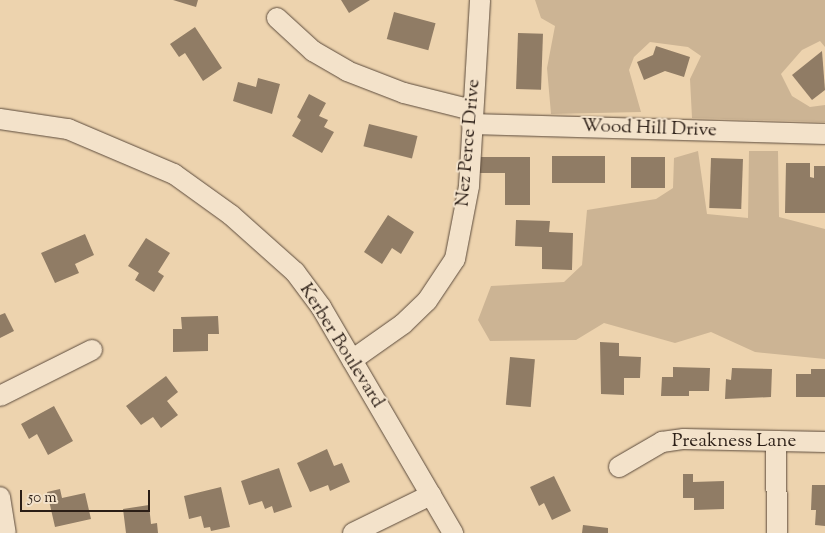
<!DOCTYPE html>
<html>
<head>
<meta charset="utf-8">
<style>
  body { margin:0 }
  #map { position:relative; width:825px; height:533px; overflow:hidden; background:#edd3ae; font-family:"Sorts Mill Goudy",serif }
  div>[style] { position:absolute }
  .green>* { inset:0; background:#ccb494 }
  .building>* { inset:0; background:#907c65; transform-origin:0 0 }
  .roads { filter:drop-shadow(0 0 1px #5c4b3c) drop-shadow(0 0 1px #5c4b3c) }
  .minor>* { height:20px; margin:-10px; padding:0 10px; transform-origin:10px; border-radius:10px; background:#f3e2ca }
  span { translate:-50% -50%; white-space:nowrap; text-align:center; line-height:1.15; -webkit-text-stroke:4px #f3e2ca; paint-order:stroke }
  .street-label { font-size:19px; color:#2b1e16 }
  .scale { position:absolute; left:20px; top:490px; width:130px; height:22px; box-sizing:border-box; border:2px solid #2b1e16; border-top:0; padding-left:6px; font-size:15px; line-height:18px; white-space:nowrap; color:#2b1e16; -webkit-text-stroke:4px #f3e2ca; paint-order:stroke }
</style>
</head>
<body>
<div id="map">
  <div class="green">
    <i style="clip-path:polygon(535px 0,825px 0,825px 47px,820px 41px,802px 50px,781px 74px,792px 96px,810px 107px,825px 105px,825px 122px,692px 118px,690px 79px,701px 56px,688px 47px,650px 42px,634px 57px,629px 70px,641px 112px,551px 114px,547px 68px,555px 26px,541px 18px)"></i>
    <i style="clip-path:polygon(698px 151px,707px 214px,748px 218px,749px 151px,778px 151px,779px 217px,825px 229px,825px 359px,755px 352px,711px 332px,675px 343px,604px 323px,576px 340px,490px 341px,478px 320px,491px 286px,564px 282px,582px 265px,587px 210px,656px 199px,673px 188px,674px 158px)"></i>
  </div>
  <div class="building">
    <i style="clip-path:polygon(173px 0,198px 0,196px 7px)"></i>
    <i style="clip-path:polygon(341px 0,370px 0,349px 13px)"></i>
    <i style="left:394px;top:12px;width:43px;height:28px;rotate:15deg"></i>
    <i style="clip-path:polygon(195px 27px,222px 68px,203px 81px,185px 53px,179px 57px,170px 44px)"></i>
    <i style="left:518px;top:33px;width:25px;height:56px;rotate:2deg"></i>
    <i style="clip-path:polygon(656px 46px,690px 57px,684px 77px,665px 71px,644px 80px,637px 62px,653px 55px)"></i>
    <i style="clip-path:polygon(822px 51px,825px 90px,812px 100px,792px 75px)"></i>
    <i style="clip-path:polygon(258px 78px,280px 84px,272px 114px,233px 101px,238px 82px,256px 87px)"></i>
    <i style="clip-path:polygon(309px 94px,326px 103px,319px 116px,328px 120px,324px 127px,334px 132px,322px 153px,292px 136px,301px 120px,297px 117px)"></i>
    <i style="left:369px;top:124px;width:50px;height:23px;rotate:14deg"></i>
    <i style="left:605px;top:156px;width:27px;height:53px;rotate:90deg"></i>
    <i style="clip-path:polygon(478px 157px,530px 157px,530px 205px,505px 205px,505px 173px,478px 173px)"></i>
    <i style="left:665px;top:157px;width:31px;height:34px;rotate:90deg"></i>
    <i style="left:711px;top:158px;width:32px;height:50px;rotate:2deg"></i>
    <i style="clip-path:polygon(786px 163px,810px 163px,810px 177px,814px 178px,814px 166px,825px 166px,825px 213px,785px 213px)"></i>
    <i style="clip-path:polygon(388px 215px,414px 232px,401px 254px,392px 248px,382px 264px,364px 252px)"></i>
    <i style="clip-path:polygon(516px 220px,550px 221px,549px 232px,573px 233px,572px 270px,542px 269px,542px 247px,515px 246px)"></i>
    <i style="clip-path:polygon(85px 234px,94px 255px,75px 264px,79px 273px,55px 283px,41px 253px)"></i>
    <i style="clip-path:polygon(146px 238px,170px 253px,158px 272px,164px 276px,154px 292px,135px 280px,139px 273px,128px 266px)"></i>
    <i style="clip-path:polygon(5px 313px,14px 331px,0 338px,0 315px)"></i>
    <i style="clip-path:polygon(218px 316px,219px 334px,208px 334px,208px 351px,173px 352px,173px 329px,182px 329px,181px 317px)"></i>
    <i style="clip-path:polygon(600px 342px,619px 343px,619px 356px,641px 357px,640px 378px,624px 378px,624px 395px,601px 394px)"></i>
    <i style="left:510px;top:357px;width:25px;height:48px;rotate:5deg"></i>
    <i style="clip-path:polygon(673px 367px,710px 368px,709px 391px,689px 391px,689px 396px,661px 396px,662px 377px,673px 377px)"></i>
    <i style="clip-path:polygon(732px 368px,772px 369px,771px 397px,725px 399px,726px 379px,731px 380px)"></i>
    <i style="clip-path:polygon(811px 369px,825px 369px,825px 397px,796px 397px,796px 374px,811px 374px)"></i>
    <i style="clip-path:polygon(166px 376px,178px 392px,167px 401px,178px 415px,161px 428px,153px 417px,141px 425px,126px 406px)"></i>
    <i style="clip-path:polygon(54px 406px,73px 441px,48px 455px,37px 434px,29px 439px,21px 424px)"></i>
    <i style="clip-path:polygon(327px 449px,334px 466px,342px 463px,350px 482px,330px 491px,328px 485px,310px 492px,297px 463px)"></i>
    <i style="clip-path:polygon(279px 468px,292px 507px,274px 513px,272px 506px,265px 509px,262px 501px,249px 505px,241px 481px)"></i>
    <i style="clip-path:polygon(683px 474px,693px 474px,693px 482px,724px 481px,724px 509px,694px 510px,694px 498px,683px 498px)"></i>
    <i style="clip-path:polygon(554px 476px,571px 511px,552px 520px,544px 503px,539px 506px,530px 487px)"></i>
    <i style="clip-path:polygon(812px 485px,825px 485px,825px 526px,815px 525px,816px 510px,811px 510px)"></i>
    <i style="clip-path:polygon(221px 487px,230px 527px,211px 531px,210px 527px,204px 528px,201px 516px,189px 519px,184px 496px)"></i>
    <i style="clip-path:polygon(60px 489px,62px 498px,85px 493px,91px 519px,55px 527px,47px 492px)"></i>
    <i style="clip-path:polygon(149px 505px,151px 524px,157px 523px,158px 533px,126px 533px,123px 509px)"></i>
    <i style="clip-path:polygon(583px 525px,608px 528px,608px 533px,582px 533px)"></i>
  </div>
  <div class="roads">
    <div class="minor">
      <i style="left:277px;top:18px;width:49px;rotate:42.5deg"></i>
      <i style="left:313px;top:51px;width:39px;rotate:30deg"></i>
      <i style="left:347px;top:71px;width:61px;rotate:21.1deg"></i>
      <i style="left:404px;top:93px;width:70px;rotate:14deg"></i>
      <i style="left:0;top:119px;width:69px;rotate:8.4deg"></i>
      <i style="left:68px;top:129px;width:115px;rotate:23deg"></i>
      <i style="left:174px;top:174px;width:70px;rotate:35.7deg"></i>
      <i style="left:231px;top:215px;width:86px;rotate:41.7deg"></i>
      <i style="left:295px;top:272px;width:44px;rotate:53.4deg"></i>
      <i style="left:321px;top:307px;width:262px;rotate:59.7deg"></i>
      <i style="left:472px;top:124px;width:353px;rotate:1.6deg"></i>
      <i style="left:352px;top:360px;width:62px;rotate:-35.2deg"></i>
      <i style="left:403px;top:324px;width:33px;rotate:-44deg"></i>
      <i style="left:427px;top:301px;width:50px;rotate:-56.3deg"></i>
      <i style="left:455px;top:259px;width:74px;rotate:-79.1deg"></i>
      <i style="left:469px;top:186px;width:186px;rotate:-86.6deg"></i>
      <i style="left:0;top:396px;width:103px;rotate:-26.6deg"></i>
      <i style="left:776px;top:443px;width:90px;rotate:89.4deg"></i>
      <i style="left:619px;top:467px;width:50px;rotate:-30.2deg"></i>
      <i style="left:662px;top:442px;width:22px;rotate:-8deg"></i>
      <i style="left:684px;top:439px;width:141px;rotate:1.2deg"></i>
      <i style="left:0;top:497px;width:36px;rotate:81deg"></i>
      <i style="left:353px;top:533px;width:87px;rotate:-26deg"></i>
    </div>
  </div>
  <div class="street-label">
    <span style="left:649px;top:129px;rotate:2deg">Wood Hill Drive</span>
    <span style="left:469px;top:143px;rotate:-85deg">Nez Perce Drive</span>
    <span style="left:341px;top:346px;rotate:58deg">Kerber Boulevard</span>
    <span style="left:734px;top:442px">Preakness Lane</span>
  </div>
  <div class="scale">50 m</div>
</div>
</body>
</html>
